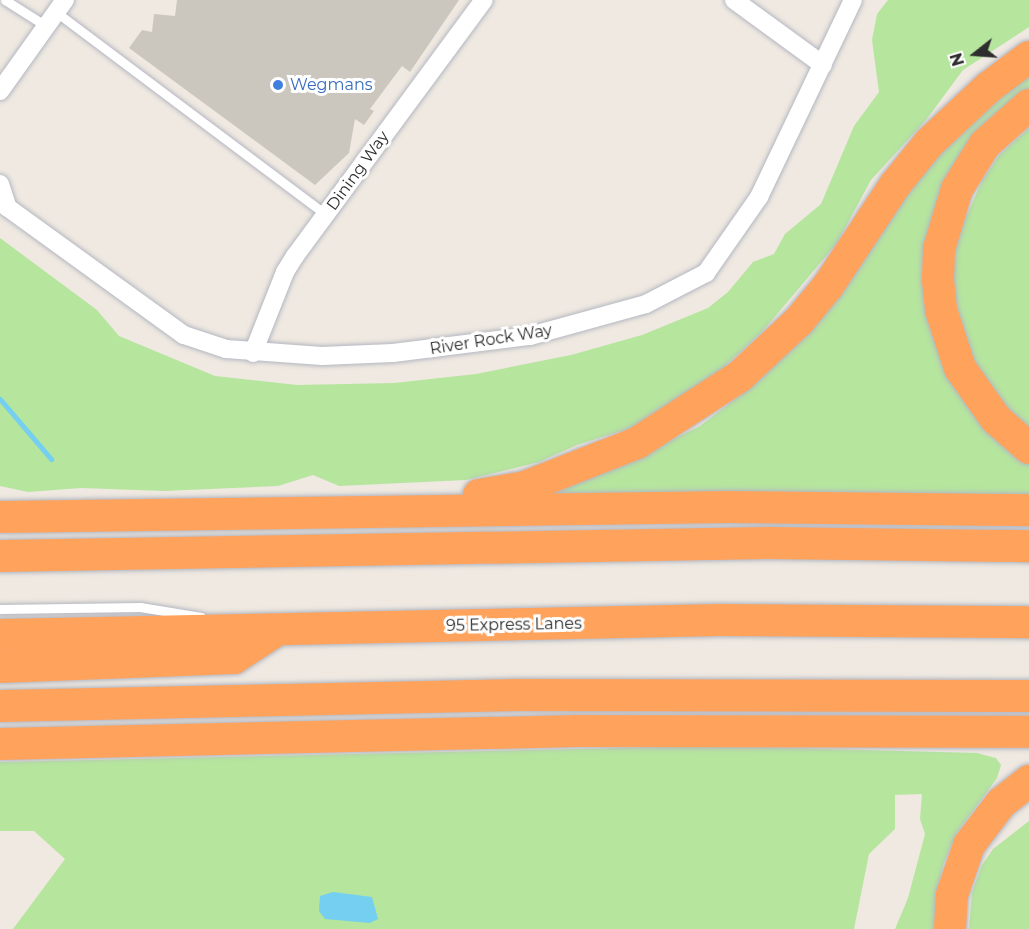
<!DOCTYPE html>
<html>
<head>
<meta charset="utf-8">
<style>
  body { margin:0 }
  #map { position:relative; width:1029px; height:929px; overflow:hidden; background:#efe9e1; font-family:Montserrat,sans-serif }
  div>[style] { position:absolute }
  .green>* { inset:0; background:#b6e59e }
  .water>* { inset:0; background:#75cff0 }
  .stream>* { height:5px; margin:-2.5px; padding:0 2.5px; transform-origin:2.5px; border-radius:2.5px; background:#75cff0 }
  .building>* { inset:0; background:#cbc7bf }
  .roads { filter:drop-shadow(0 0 2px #b4b7c1) drop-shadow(0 0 2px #b4b7c1) }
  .lane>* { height:9px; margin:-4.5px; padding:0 4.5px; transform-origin:4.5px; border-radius:4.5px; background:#fff }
  .street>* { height:18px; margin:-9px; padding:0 9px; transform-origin:9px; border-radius:9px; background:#fff }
  .highway>* { height:32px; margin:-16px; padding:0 16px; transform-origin:16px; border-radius:16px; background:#ffa35c }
  .dots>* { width:16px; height:16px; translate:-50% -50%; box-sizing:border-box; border:3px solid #fff; border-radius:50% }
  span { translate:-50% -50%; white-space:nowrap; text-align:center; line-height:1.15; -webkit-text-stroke:6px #fff; paint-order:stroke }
  .shop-label { font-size:16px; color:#366cbe }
  .left { translate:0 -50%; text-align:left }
  .street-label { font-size:16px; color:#2e2e2e }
  .north { position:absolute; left:945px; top:24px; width:60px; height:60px; -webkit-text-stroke:4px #fff; paint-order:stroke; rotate:253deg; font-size:16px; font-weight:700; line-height:24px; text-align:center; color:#2e2e2e }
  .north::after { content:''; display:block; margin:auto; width:21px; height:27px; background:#2e2e2e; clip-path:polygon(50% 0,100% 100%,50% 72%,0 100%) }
</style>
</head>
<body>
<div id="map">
  <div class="green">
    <i style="clip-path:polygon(888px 0,1029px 0,1029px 27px,963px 70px,926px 120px,871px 180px,837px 243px,762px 332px,722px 369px,637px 426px,577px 445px,539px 462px,466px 480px,339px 486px,313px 475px,278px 486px,164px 491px,81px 488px,28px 492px,0 486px,0 238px,97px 310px,119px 336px,215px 376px,297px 385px,394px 383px,476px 374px,571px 355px,642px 335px,708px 308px,728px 292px,753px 262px,774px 254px,785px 234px,821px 204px,854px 126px,879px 92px,872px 40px,877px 14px)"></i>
    <i style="clip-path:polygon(1029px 70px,1029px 92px,925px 269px,924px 302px,936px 343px,1029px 463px,1029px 496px,515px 501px,649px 451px,700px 426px,742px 394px,810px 330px,944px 141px)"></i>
    <i style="clip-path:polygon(1029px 128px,1029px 429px,1004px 409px,965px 345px,954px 315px,951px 267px,961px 228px,982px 181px,999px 155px)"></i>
    <i style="clip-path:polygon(713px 746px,977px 753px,996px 758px,1001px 765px,997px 778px,956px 834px,944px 863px,937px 891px,935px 929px,895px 929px,908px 898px,925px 834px,920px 819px,922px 794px,895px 795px,895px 829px,869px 854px,854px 929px,13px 929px,65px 859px,34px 831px,0 831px,0 762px)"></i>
    <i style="clip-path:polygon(1029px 821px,1029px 929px,969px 929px,972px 892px,982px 865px,993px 849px)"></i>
  </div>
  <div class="water">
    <i style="clip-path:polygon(333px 892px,372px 897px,378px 919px,370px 923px,325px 919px,319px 911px,320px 896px)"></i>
  </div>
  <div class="stream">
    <i style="left:0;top:399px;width:79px;rotate:49.6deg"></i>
  </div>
  <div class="building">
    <i style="clip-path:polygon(177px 0,459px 0,410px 72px,402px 66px,370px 109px,374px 111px,364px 125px,355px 119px,349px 153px,315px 185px,129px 48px,142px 30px,152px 32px,154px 14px,175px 16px)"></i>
  </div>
  <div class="roads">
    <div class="lane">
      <i style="left:5px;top:0;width:49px;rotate:32.4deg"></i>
      <i style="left:56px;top:12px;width:338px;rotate:36.9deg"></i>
      <i style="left:0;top:609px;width:140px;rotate:-0.8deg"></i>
      <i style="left:140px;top:607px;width:62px;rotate:9.3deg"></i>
    </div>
    <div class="street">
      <i style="left:734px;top:0;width:110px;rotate:36.1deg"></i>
      <i style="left:0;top:91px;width:112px;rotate:-54.5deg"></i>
      <i style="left:0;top:184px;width:25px;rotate:72deg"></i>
      <i style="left:0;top:202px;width:227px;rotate:35.9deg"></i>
      <i style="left:184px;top:335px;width:44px;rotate:18.4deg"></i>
      <i style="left:226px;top:349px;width:96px;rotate:4.2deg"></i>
      <i style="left:322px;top:356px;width:71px;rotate:-2.4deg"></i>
      <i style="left:393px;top:353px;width:138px;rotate:-7.1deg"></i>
      <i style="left:530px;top:336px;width:120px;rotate:-15.4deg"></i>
      <i style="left:646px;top:304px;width:68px;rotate:-27.3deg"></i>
      <i style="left:706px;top:273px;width:93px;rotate:-55.1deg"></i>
      <i style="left:759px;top:197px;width:218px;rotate:-64.5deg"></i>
      <i style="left:253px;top:353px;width:87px;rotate:-68.4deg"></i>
      <i style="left:285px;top:272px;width:19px;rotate:-58deg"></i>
      <i style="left:295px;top:256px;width:318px;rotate:-53.6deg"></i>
    </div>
    <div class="highway">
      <i style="left:1029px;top:105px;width:59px;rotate:138.4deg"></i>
      <i style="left:985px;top:144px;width:53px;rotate:121.9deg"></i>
      <i style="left:957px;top:189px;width:63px;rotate:106.7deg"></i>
      <i style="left:939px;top:249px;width:31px;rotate:92deg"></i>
      <i style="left:938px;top:280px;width:30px;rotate:84deg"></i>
      <i style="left:941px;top:310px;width:61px;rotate:71.9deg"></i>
      <i style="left:960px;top:368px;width:62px;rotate:54.8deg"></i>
      <i style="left:996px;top:419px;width:44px;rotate:41.3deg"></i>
      <i style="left:479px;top:495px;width:47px;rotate:-9.9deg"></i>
      <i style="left:525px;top:487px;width:120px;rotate:-21.4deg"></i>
      <i style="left:637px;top:443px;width:123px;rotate:-33deg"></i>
      <i style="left:740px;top:376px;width:81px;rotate:-43deg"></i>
      <i style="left:799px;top:321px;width:45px;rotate:-50.4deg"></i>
      <i style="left:828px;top:286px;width:121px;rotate:-56.4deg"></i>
      <i style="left:895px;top:185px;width:54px;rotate:-51deg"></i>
      <i style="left:929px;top:143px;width:82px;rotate:-43deg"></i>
      <i style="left:989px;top:87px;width:50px;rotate:-36.9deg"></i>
      <i style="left:0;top:517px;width:730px;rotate:-0.78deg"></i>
      <i style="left:730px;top:507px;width:299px;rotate:0.6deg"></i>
      <i style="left:0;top:556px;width:768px;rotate:-0.97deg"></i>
      <i style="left:768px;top:543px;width:261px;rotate:0.7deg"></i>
      <i style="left:0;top:635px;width:720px;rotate:-1.19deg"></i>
      <i style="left:720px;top:620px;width:309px;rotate:0.4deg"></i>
      <i style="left:0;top:667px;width:234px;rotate:-2.2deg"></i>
      <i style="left:234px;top:658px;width:48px;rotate:-33deg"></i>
      <i style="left:0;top:706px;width:520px;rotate:-1.21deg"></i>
      <i style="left:520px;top:695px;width:509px;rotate:0.11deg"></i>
      <i style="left:0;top:744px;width:578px;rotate:-1.29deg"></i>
      <i style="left:578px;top:731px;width:451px;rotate:0.1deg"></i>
      <i style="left:950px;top:929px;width:34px;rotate:-87deg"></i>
      <i style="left:952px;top:895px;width:53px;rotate:-71.2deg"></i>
      <i style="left:969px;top:845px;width:53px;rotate:-52.7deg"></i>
      <i style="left:1001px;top:803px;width:36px;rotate:-38deg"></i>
    </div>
  </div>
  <div class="dots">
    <i style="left:278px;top:85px;background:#3f7fe0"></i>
  </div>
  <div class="shop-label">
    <span class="left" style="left:290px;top:85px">Wegmans</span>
  </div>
  <div class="street-label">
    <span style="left:358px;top:171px;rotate:-54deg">Dining Way</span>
    <span style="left:491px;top:340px;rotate:-9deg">River Rock Way</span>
    <span style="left:514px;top:625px;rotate:-1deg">95 Express Lanes</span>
  </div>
  <div class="north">N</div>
</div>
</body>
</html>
